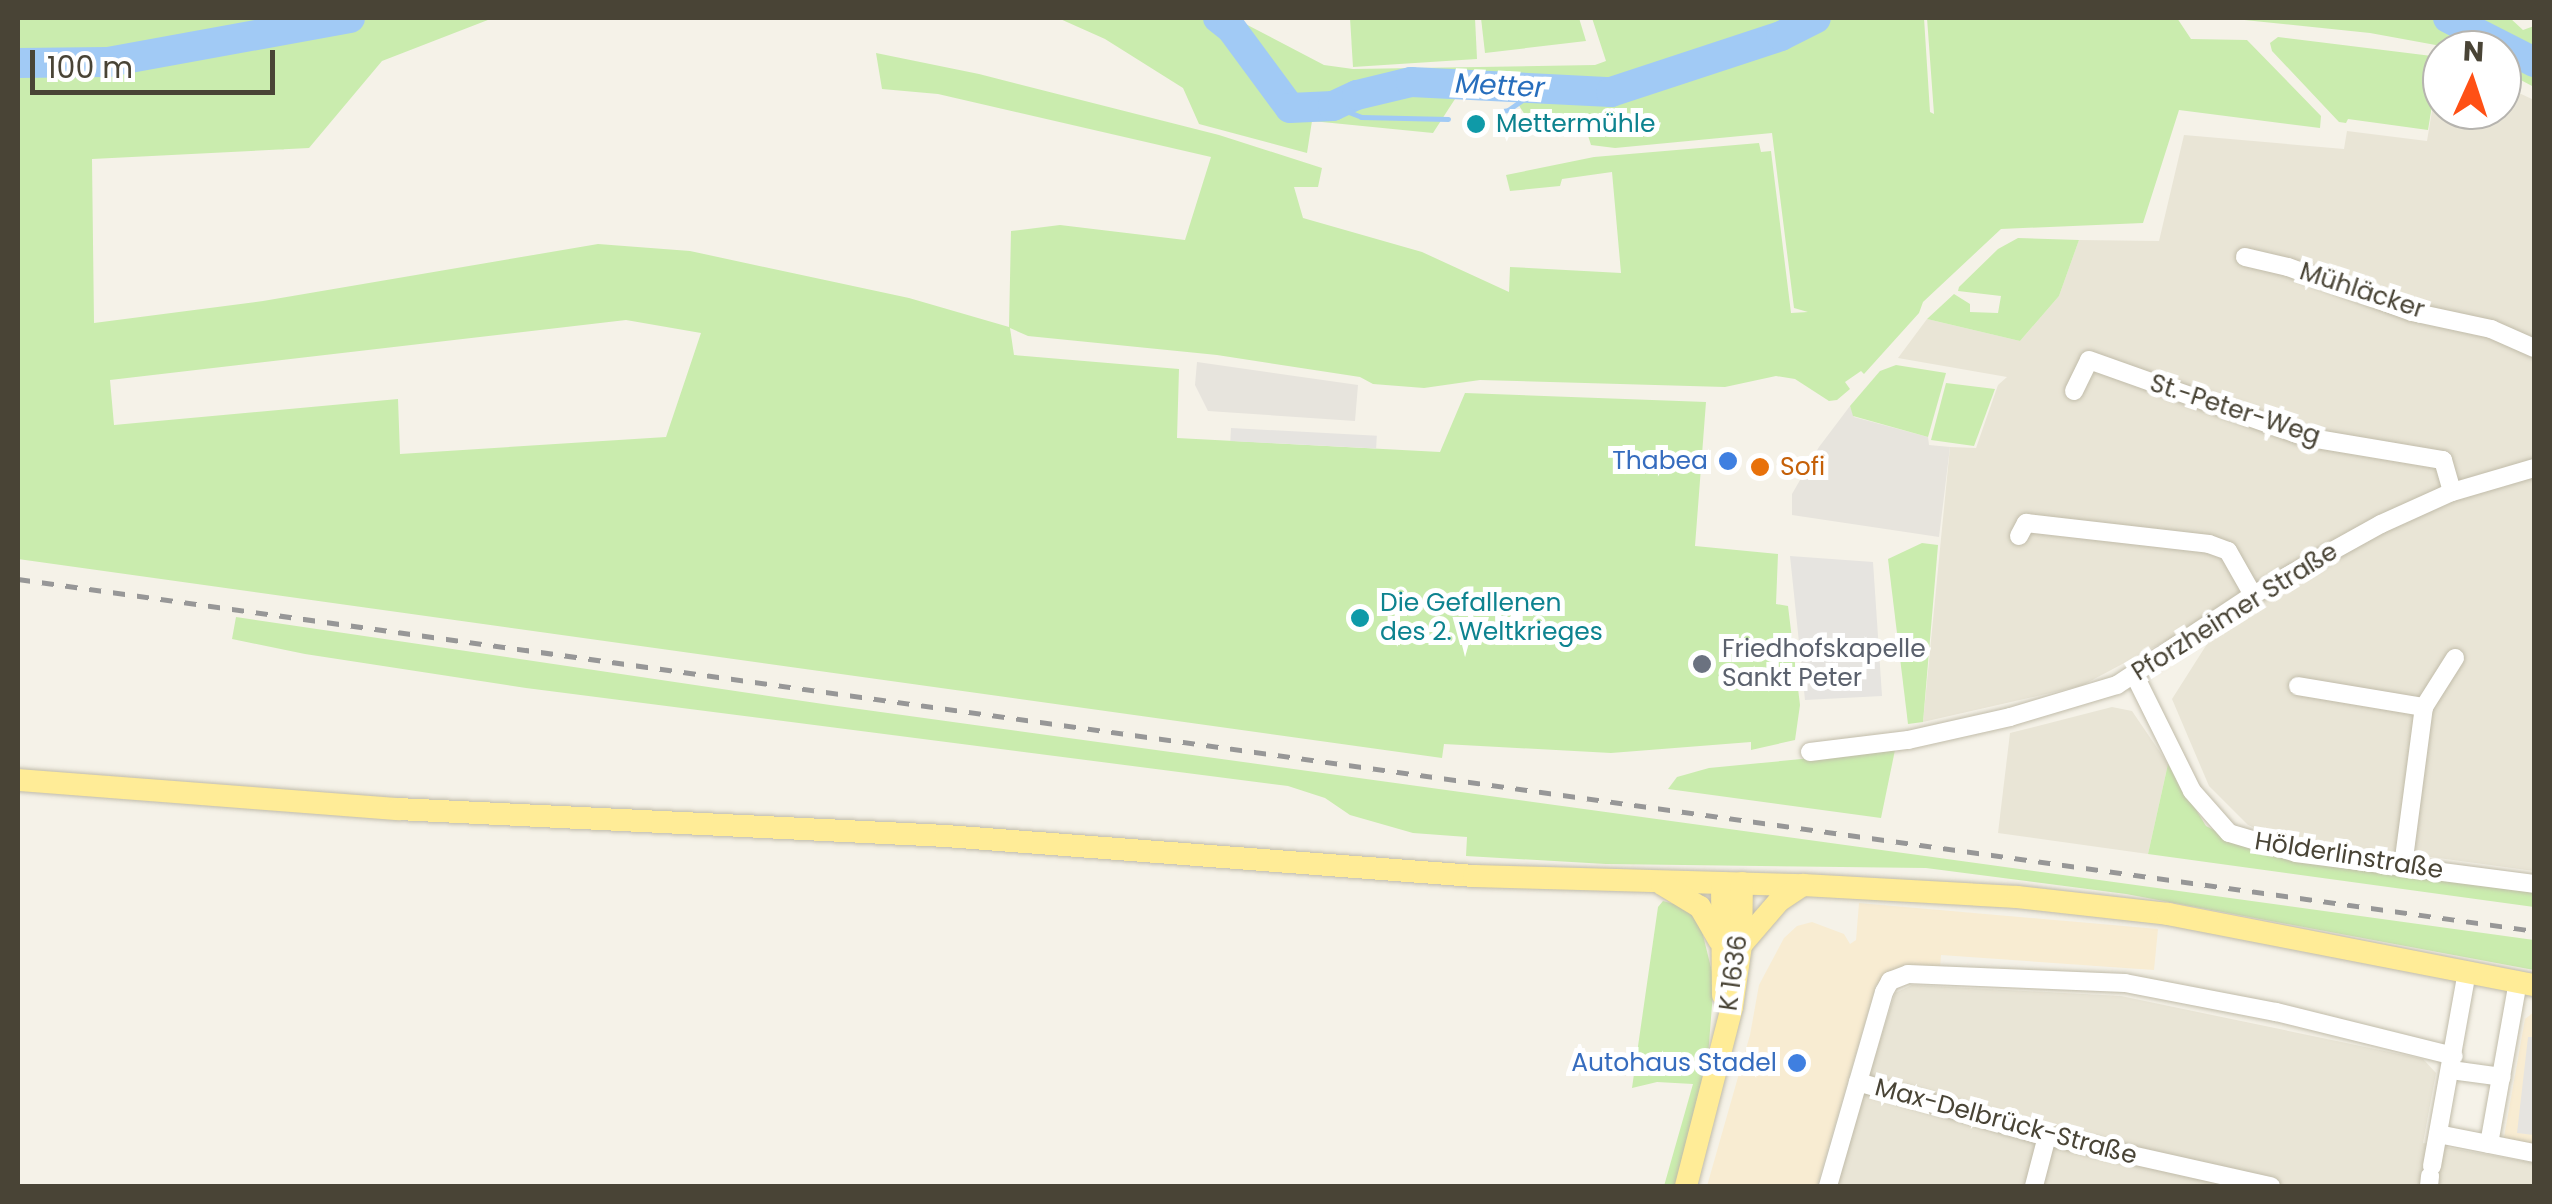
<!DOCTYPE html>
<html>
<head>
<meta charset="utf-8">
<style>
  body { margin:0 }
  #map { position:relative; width:2552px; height:1204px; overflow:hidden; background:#f5f2e8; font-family:Poppins,sans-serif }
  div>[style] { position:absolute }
  .residential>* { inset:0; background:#e9e5d6 }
  .commercial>* { inset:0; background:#f8ecd2 }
  .industrial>* { inset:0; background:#e7e4dd }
  .green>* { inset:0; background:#caecae }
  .parking>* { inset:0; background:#e6e4e0; transform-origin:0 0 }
  .stream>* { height:5px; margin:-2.5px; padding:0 2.5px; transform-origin:2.5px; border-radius:2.5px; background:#a1caf5 }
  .river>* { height:30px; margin:-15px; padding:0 15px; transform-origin:15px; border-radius:15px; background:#a1caf5 }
  .roads { filter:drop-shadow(0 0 2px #c1bcaa) drop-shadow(0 0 2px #c1bcaa) }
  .minor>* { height:18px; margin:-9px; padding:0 9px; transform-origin:9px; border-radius:9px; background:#fff }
  .major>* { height:22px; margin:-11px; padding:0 11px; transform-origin:11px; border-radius:11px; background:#ffec97 }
  .rail>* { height:5px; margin-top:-2.5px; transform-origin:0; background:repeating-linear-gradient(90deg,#979797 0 12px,transparent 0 24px) }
  .dots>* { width:28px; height:28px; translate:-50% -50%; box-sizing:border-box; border:5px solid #fff; border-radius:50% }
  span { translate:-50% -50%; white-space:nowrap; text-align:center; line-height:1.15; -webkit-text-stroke:10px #fff; paint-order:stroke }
  .culture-label { font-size:25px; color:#0d838f }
  .left { translate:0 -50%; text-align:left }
  .street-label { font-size:25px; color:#494436 }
  .shop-label { font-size:25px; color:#366cbe }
  .right { translate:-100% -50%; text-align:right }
  .food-label { font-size:25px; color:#c56008 }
  .worship-label { font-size:25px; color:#5b616d }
  .water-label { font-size:28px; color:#276ebd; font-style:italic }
  .frame { position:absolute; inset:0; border:20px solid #494436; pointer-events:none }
  .north { position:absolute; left:2422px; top:30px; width:100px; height:100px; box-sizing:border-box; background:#fff; border:2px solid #b6b4af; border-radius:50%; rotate:3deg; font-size:28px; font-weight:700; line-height:40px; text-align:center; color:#494436 }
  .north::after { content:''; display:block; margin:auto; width:35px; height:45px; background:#ff5015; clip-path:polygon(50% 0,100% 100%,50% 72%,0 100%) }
  .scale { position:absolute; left:30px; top:50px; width:245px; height:45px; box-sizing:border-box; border:5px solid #494436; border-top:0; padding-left:12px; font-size:30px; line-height:35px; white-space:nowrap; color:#494436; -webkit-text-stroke:8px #fff; paint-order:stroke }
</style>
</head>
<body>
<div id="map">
  <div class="residential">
    <i style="clip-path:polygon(2438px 75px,2442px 76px,2442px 110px,2502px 110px,2502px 85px,2534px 100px,2534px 871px,2270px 835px,2248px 825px,2209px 786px,2172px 699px,2207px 644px,2188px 629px,2081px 686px,1923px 722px,1950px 447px,1976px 448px,1998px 385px,2007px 377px,1898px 358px,1927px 319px,2020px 341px,2059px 296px,2079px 240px,2159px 241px,2184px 135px,2344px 149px,2347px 131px,2427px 141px)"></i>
    <i style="clip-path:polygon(2112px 707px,2132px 711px,2168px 764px,2148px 854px,1998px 833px,2010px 733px)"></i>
    <i style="clip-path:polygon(1912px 985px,2121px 996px,2423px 1059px,2436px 1073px,2423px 1143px,2534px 1163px,2534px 1186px,1834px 1186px,1895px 993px)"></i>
  </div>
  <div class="commercial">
    <i style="clip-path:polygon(1859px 903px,2158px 929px,2154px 970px,1941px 955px,1940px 968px,1888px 974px,1876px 985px,1817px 1186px,1707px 1186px,1750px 1035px,1759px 985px,1784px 938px,1797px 926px,1812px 922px,1844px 934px,1850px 944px,1856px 940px)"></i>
    <i style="clip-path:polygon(2534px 1012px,2534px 1147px,2503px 1143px,2525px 1019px)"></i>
  </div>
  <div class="industrial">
    <i style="clip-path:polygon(1197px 362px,1358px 385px,1355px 421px,1208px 411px,1195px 385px)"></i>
    <i style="clip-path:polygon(1850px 406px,1854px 417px,1928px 437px,1929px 445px,1950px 447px,1939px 537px,1792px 515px,1792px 494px,1819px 447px)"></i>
  </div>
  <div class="green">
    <i style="clip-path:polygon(evenodd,18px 18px,493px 18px,382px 61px,309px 148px,92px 159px,94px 323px,263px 301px,598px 244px,690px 251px,909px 298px,1009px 327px,1011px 231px,1060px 225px,1185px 240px,1211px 157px,938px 94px,882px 89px,876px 53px,979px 74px,1219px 135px,1322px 168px,1318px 187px,1294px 187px,1303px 218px,1422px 252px,1509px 292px,1510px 267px,1621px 273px,1612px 172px,1562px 179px,1560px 186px,1510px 191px,1506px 175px,1594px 157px,1759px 143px,1761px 152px,1771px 151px,1791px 313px,1808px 312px,1794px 308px,1772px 133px,1615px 148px,1591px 145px,1583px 120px,1532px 126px,1511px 93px,1455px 99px,1433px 133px,1312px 121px,1307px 153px,1199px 124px,1183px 88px,1105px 39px,1058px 18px,1234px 18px,1324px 65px,1353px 69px,1595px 65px,1606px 61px,1592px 18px,1924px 18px,1930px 112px,1934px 114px,1927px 18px,2177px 18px,2191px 39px,2247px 40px,2321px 116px,2320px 128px,2179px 110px,2143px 223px,2001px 229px,1923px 302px,1919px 313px,1864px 374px,1861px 371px,1845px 382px,1850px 389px,1837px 400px,1829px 401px,1795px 379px,1776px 376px,1725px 387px,1480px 380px,1424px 388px,1373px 384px,1360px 377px,1217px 355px,1028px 336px,1010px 328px,1014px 355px,1179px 369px,1177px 438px,1440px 452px,1465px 393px,1706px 402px,1695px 546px,1778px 554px,1776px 604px,1788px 606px,1800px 705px,1795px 740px,1751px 750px,1751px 742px,1611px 753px,1444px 744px,1442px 758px,18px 559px,18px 18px,626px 320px,701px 333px,666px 437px,400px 454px,398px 399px,114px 425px,110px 380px,626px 320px)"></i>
    <i style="clip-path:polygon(1350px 18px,1475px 18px,1477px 59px,1353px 67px)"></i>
    <i style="clip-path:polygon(1481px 18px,1579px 18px,1586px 41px,1485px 53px)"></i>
    <i style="clip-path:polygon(2225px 18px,2510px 18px,2523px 30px,2534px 26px,2534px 87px,2515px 77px,2528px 59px,2502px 57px,2502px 50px,2463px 50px,2370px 33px)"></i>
    <i style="clip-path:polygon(2278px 37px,2440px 57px,2428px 130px,2348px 119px,2346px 123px,2339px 122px,2272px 51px,2270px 43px)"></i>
    <i style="clip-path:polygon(2018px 238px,2079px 240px,2059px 296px,2020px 341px,1927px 319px,1954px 294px,1970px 304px,1970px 312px,1998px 313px,2001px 296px,1958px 291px,1959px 287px,1998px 249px)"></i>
    <i style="clip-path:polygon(1896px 365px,1946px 373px,1928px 437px,1853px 416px,1850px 406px,1880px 371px)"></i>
    <i style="clip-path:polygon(1946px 383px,1995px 389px,1974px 446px,1931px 440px)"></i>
    <i style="clip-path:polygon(1922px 543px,1938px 545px,1923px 722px,1908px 724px,1888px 559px)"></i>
    <i style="clip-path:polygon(236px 617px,830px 705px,2534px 940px,2534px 970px,2126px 894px,1926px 868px,1606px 864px,1466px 856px,1467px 837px,1413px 833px,1350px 815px,1325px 798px,1288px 786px,526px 688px,305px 654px,232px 639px)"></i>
    <i style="clip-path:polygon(1895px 750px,1881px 818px,1668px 789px,1677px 777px,1709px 768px)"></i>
    <i style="clip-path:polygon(2168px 764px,2206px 826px,2255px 851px,2534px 891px,2534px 907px,2148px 854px)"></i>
    <i style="clip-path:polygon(1663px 901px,1685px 907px,1701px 927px,1714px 980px,1708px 1056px,1675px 1186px,1664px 1186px,1693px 1084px,1657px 1082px,1632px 1088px,1658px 907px)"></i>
  </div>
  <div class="parking">
    <i style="left:1231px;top:428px;width:146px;height:13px;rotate:3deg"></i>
    <i style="clip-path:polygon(1790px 556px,1873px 562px,1882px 696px,1805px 700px)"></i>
    <i style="clip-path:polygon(2528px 1037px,2534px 1037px,2534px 1135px,2517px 1133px)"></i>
  </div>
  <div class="stream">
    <i style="left:1333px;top:106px;width:30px;rotate:21deg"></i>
    <i style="left:1361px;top:117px;width:87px;rotate:1.3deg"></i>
    <i style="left:1496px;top:112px;width:12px;rotate:-9deg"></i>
    <i style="left:1508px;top:110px;width:37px;rotate:-35deg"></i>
  </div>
  <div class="river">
    <i style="left:1218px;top:18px;width:16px;rotate:38deg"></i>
    <i style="left:1231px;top:28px;width:99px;rotate:53.6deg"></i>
    <i style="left:1290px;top:108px;width:43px;rotate:-2.7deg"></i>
    <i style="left:1333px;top:106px;width:26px;rotate:-25deg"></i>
    <i style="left:1357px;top:95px;width:56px;rotate:-13.5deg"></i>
    <i style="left:1411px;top:82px;width:200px;rotate:2.9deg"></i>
    <i style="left:1611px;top:92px;width:179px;rotate:-18.2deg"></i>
    <i style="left:1781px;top:36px;width:39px;rotate:-27deg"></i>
    <i style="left:2448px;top:18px;width:97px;rotate:27.1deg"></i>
    <i style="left:18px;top:63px;width:90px;rotate:-0.6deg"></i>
    <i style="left:108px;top:62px;width:246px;rotate:-10.3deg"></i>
  </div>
  <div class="roads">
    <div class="minor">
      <i style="left:2245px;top:257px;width:44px;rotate:13.1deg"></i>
      <i style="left:2288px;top:267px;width:132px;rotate:19.9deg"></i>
      <i style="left:2412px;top:312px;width:81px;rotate:12.1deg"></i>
      <i style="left:2491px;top:329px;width:47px;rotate:23.8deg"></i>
      <i style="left:2074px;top:391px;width:34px;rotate:-64deg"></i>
      <i style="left:2089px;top:360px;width:229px;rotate:19.6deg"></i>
      <i style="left:2305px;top:437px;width:140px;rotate:9.5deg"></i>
      <i style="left:2443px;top:460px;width:33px;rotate:74deg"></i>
      <i style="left:2019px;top:536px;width:15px;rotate:-62deg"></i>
      <i style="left:2026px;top:523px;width:184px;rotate:6.5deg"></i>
      <i style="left:2209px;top:544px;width:20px;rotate:20deg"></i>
      <i style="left:2228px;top:551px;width:51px;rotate:60.4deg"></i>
      <i style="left:2135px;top:676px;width:128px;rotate:63.6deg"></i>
      <i style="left:2192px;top:791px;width:56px;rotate:48.6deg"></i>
      <i style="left:2229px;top:833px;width:70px;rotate:16.6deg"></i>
      <i style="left:2296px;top:853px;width:240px;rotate:7.4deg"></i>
      <i style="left:2298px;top:686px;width:128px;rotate:9.5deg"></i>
      <i style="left:1810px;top:752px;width:99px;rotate:-7deg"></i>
      <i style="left:1908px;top:740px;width:105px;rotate:-12.7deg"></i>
      <i style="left:2010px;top:717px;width:112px;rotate:-16.7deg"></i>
      <i style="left:2117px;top:685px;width:163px;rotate:-33.5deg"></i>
      <i style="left:2253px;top:595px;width:146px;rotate:-29deg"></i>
      <i style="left:2381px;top:524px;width:78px;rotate:-24.3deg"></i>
      <i style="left:2452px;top:492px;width:85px;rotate:-16.3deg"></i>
      <i style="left:2403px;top:866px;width:160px;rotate:-82.5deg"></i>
      <i style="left:2424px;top:707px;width:58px;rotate:-57.7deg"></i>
      <i style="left:2451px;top:1070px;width:51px;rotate:7.8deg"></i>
      <i style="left:1858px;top:1082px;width:182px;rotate:16.2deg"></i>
      <i style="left:2033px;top:1133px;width:244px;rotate:12.6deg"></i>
      <i style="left:2438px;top:1134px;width:98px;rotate:11.2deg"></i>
      <i style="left:2489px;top:1144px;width:165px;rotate:-79.9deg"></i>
      <i style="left:2432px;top:1166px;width:198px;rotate:-79.8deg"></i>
      <i style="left:1828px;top:1186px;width:202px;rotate:-73.9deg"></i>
      <i style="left:1884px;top:992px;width:13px;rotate:-61deg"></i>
      <i style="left:1890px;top:981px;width:19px;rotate:-21deg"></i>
      <i style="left:1908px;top:974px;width:217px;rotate:2.4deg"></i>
      <i style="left:2125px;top:983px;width:154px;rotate:10.9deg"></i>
      <i style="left:2276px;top:1012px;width:183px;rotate:13.9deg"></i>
      <i style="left:2034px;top:1186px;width:52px;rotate:-75.4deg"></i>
      <i style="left:2429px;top:1186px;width:10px;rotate:-84deg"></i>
    </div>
    <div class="major">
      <i style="left:18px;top:780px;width:381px;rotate:4.4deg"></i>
      <i style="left:398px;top:809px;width:549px;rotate:2.82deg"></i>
      <i style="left:946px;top:836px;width:530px;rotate:4.33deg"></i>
      <i style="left:1474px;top:876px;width:329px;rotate:1.6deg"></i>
      <i style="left:1803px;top:885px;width:214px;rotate:3.2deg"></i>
      <i style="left:2017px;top:897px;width:152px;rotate:6.4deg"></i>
      <i style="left:2168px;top:914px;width:373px;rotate:11deg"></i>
      <i style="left:1722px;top:883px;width:112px;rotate:89.5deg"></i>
      <i style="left:1662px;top:884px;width:44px;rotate:31.2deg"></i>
      <i style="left:1700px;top:907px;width:38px;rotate:60deg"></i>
      <i style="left:1741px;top:945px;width:58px;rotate:-49.2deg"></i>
      <i style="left:1779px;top:901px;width:29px;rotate:-34deg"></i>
      <i style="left:1686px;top:1186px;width:185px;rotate:-75.6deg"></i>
      <i style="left:1732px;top:1007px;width:63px;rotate:-81.7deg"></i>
      <i style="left:1741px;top:945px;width:62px;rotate:-89.1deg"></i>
    </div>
  </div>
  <div class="rail">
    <i style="left:18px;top:579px;width:2541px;rotate:7.96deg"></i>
  </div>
  <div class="dots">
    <i style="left:1476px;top:124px;background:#0f9aa8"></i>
    <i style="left:1728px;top:461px;background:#3f7fe0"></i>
    <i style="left:1760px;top:467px;background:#e8710a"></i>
    <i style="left:1360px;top:618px;background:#0f9aa8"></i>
    <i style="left:1702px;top:664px;background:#6b7280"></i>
    <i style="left:1797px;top:1063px;background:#3f7fe0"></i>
  </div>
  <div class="culture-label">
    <span class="left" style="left:1496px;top:124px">Mettermühle</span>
    <span class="left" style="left:1380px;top:618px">Die Gefallenen<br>des 2. Weltkrieges</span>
  </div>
  <div class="street-label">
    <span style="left:2362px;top:291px;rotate:18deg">Mühläcker</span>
    <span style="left:2235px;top:410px;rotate:18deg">St.-Peter-Weg</span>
    <span style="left:2235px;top:612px;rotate:-32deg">Pforzheimer Straße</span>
    <span style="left:2349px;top:856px;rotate:9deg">Hölderlinstraße</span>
    <span style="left:1734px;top:973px;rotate:-82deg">K 1636</span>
    <span style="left:2006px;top:1122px;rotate:15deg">Max-Delbrück-Straße</span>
  </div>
  <div class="shop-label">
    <span class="right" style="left:1708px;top:461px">Thabea</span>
    <span class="right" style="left:1777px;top:1063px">Autohaus Stadel</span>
  </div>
  <div class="food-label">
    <span class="left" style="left:1780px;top:467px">Sofi</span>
  </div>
  <div class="worship-label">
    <span class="left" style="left:1722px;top:664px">Friedhofskapelle<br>Sankt Peter</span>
  </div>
  <div class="water-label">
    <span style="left:1500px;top:86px;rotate:3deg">Metter</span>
  </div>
  <div class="frame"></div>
  <div class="north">N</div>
  <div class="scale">100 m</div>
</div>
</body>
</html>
